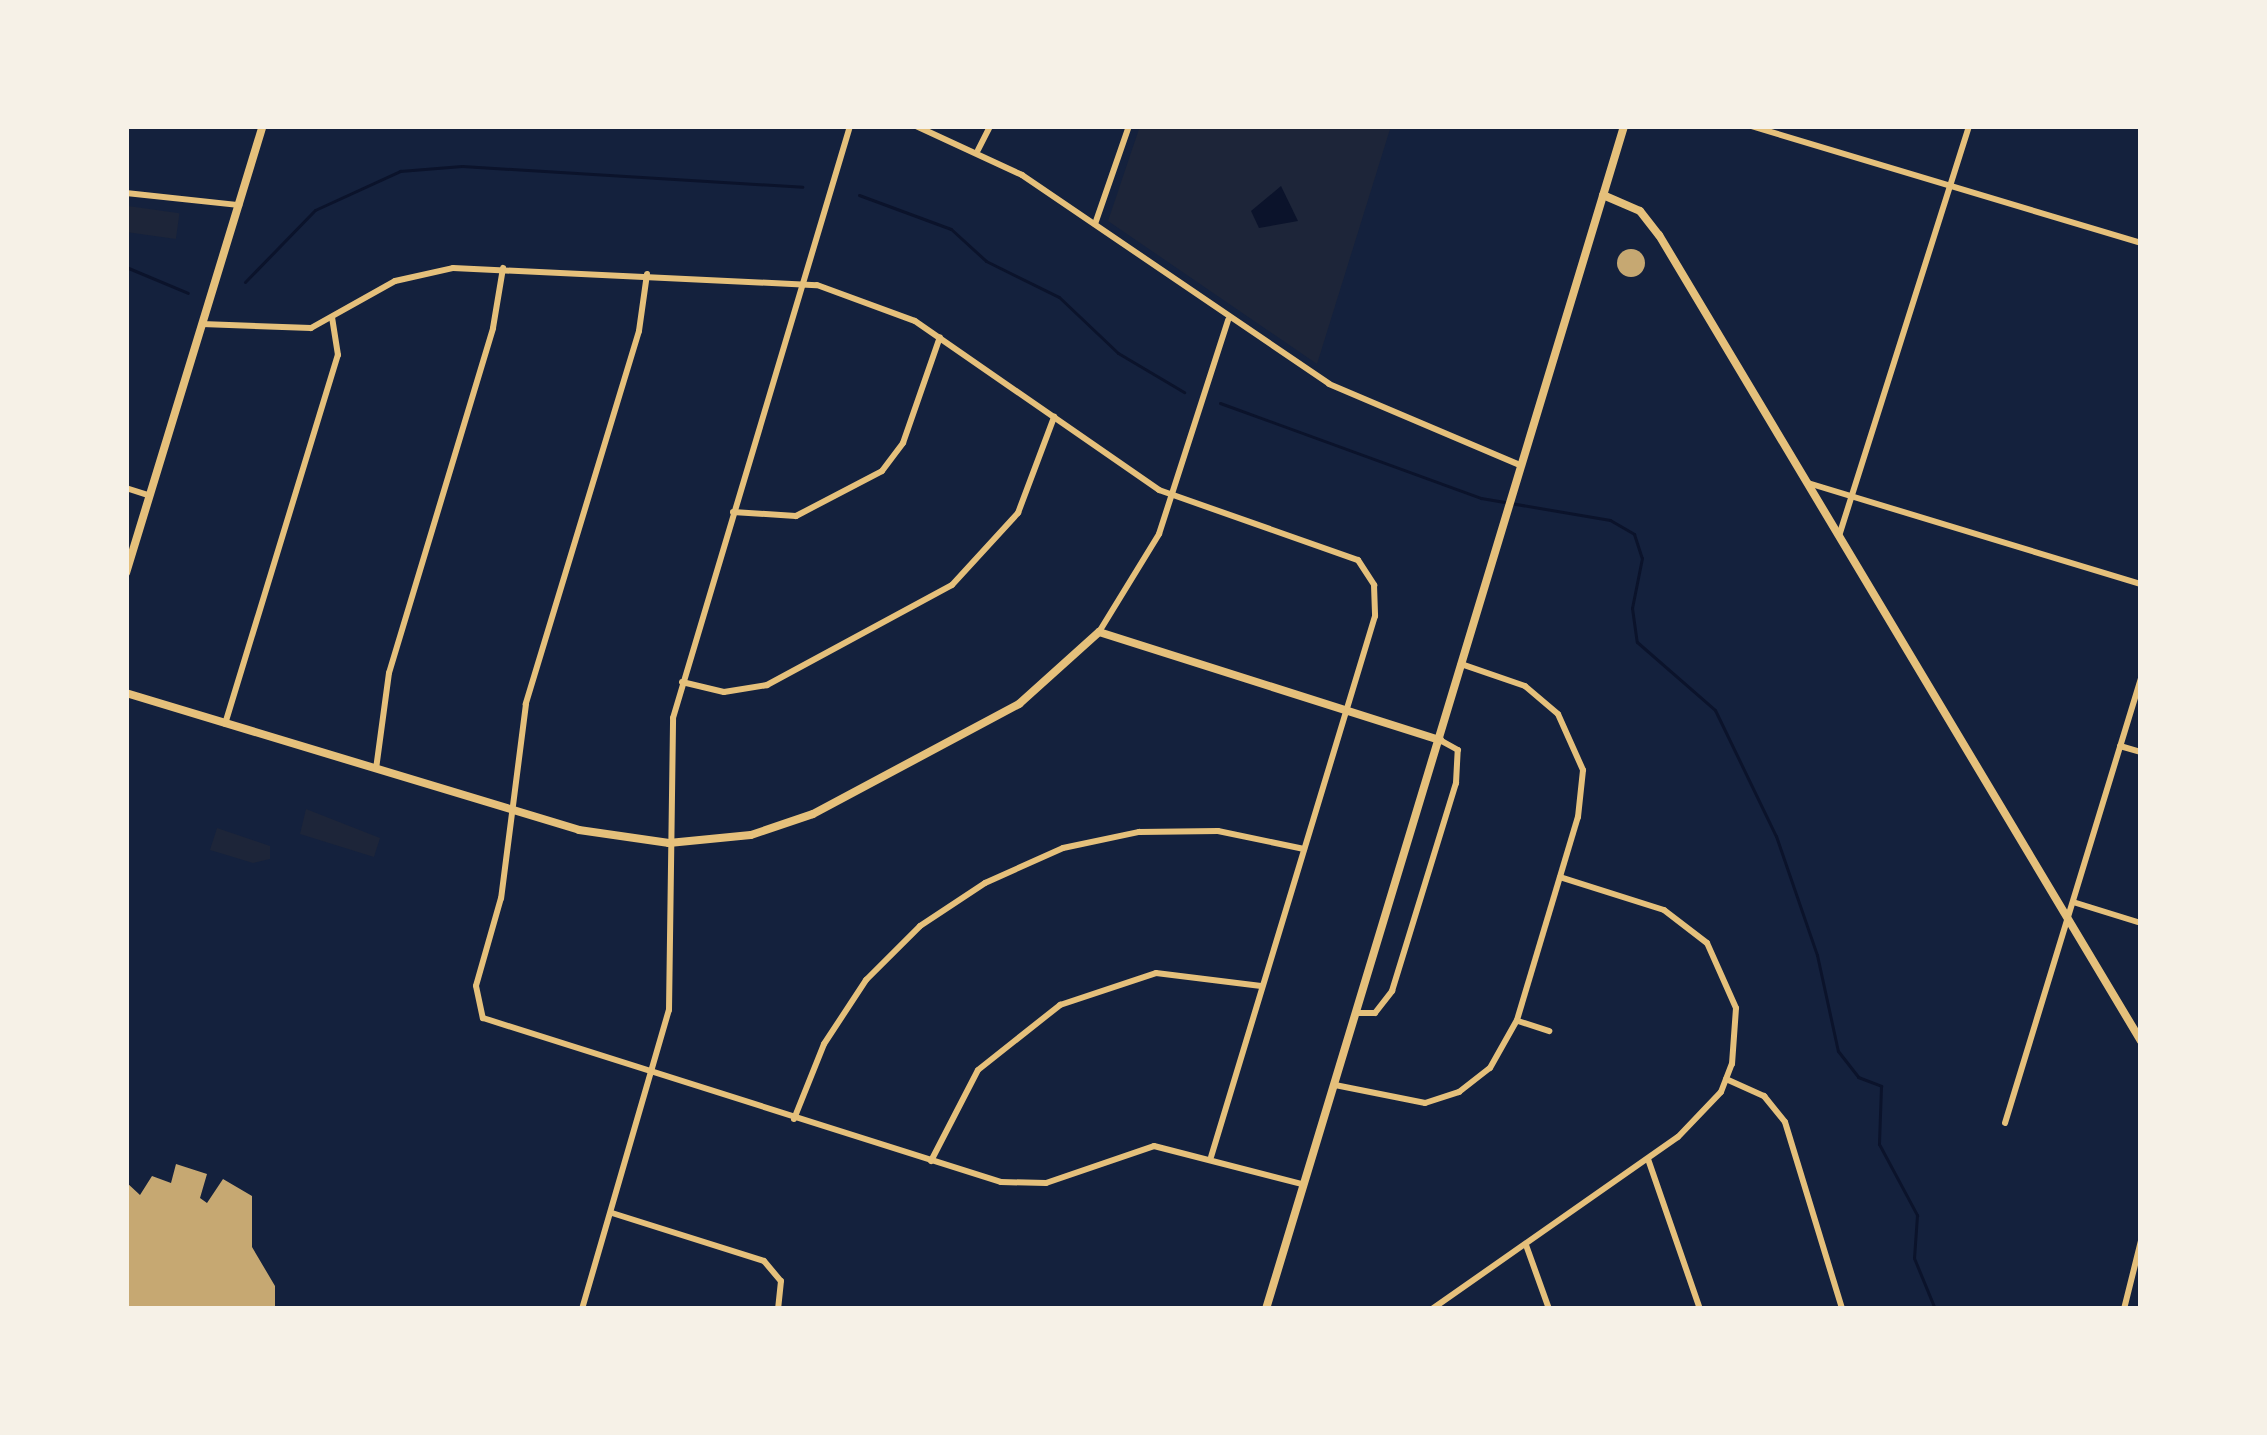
<!DOCTYPE html>
<html>
<head>
<meta charset="utf-8">
<style>
  body { margin:0 }
  #map { position:relative; width:2267px; height:1435px; overflow:hidden; background:#14213d; font-family:"Roboto Condensed",sans-serif }
  div>[style] { position:absolute }
  .green>* { inset:0; background:#1d2539; transform-origin:0 0 }
  .water>* { inset:0; background:#0b132b }
  .stream>* { height:3px; margin:-1.5px; padding:0 1.5px; transform-origin:1.5px; border-radius:1.5px; background:#0b132b }
  .building>* { inset:0; background:#c6a872 }
  .round { border-radius:50% }
  .minor>* { height:6px; margin:-3px; padding:0 3px; transform-origin:3px; border-radius:3px; background:#e5c07b }
  .tertiary>* { height:8px; margin:-4px; padding:0 4px; transform-origin:4px; border-radius:4px; background:#e5c07b }
  .secondary>* { height:8px; margin:-4px; padding:0 4px; transform-origin:4px; border-radius:4px; background:#e5c07b }
  span { translate:-50% -50%; white-space:nowrap; text-align:center; line-height:1.15; -webkit-text-stroke:12px #f6f1e7; paint-order:stroke }
  .frame { position:absolute; inset:0; border:129px solid #f6f1e7; pointer-events:none }
</style>
</head>
<body>
<div id="map">
  <div class="green">
    <i style="clip-path:polygon(1140px 126px,1391px 126px,1317px 364px,1108px 221px)"></i>
    <i style="left:128px;top:206px;width:52px;height:26px;rotate:8deg"></i>
    <i style="clip-path:polygon(306px 809px,380px 838px,374px 857px,300px 834px)"></i>
    <i style="clip-path:polygon(217px 828px,270px 846px,270px 859px,253px 863px,210px 850px)"></i>
  </div>
  <div class="water">
    <i style="clip-path:polygon(1281px 186px,1298px 221px,1259px 228px,1251px 211px)"></i>
  </div>
  <div class="stream">
    <i style="left:859px;top:195px;width:98px;rotate:20.3deg"></i>
    <i style="left:951px;top:229px;width:47px;rotate:42.4deg"></i>
    <i style="left:986px;top:261px;width:81px;rotate:26.3deg"></i>
    <i style="left:1059px;top:297px;width:81px;rotate:43.5deg"></i>
    <i style="left:1118px;top:353px;width:77px;rotate:30.6deg"></i>
    <i style="left:126px;top:267px;width:67px;rotate:22.8deg"></i>
    <i style="left:245px;top:282px;width:100px;rotate:-45.8deg"></i>
    <i style="left:315px;top:210px;width:94px;rotate:-24.6deg"></i>
    <i style="left:400px;top:171px;width:62px;rotate:-4.6deg"></i>
    <i style="left:462px;top:166px;width:341px;rotate:3.5deg"></i>
    <i style="left:1220px;top:403px;width:278px;rotate:20deg"></i>
    <i style="left:1481px;top:498px;width:131px;rotate:9.7deg"></i>
    <i style="left:1610px;top:520px;width:28px;rotate:30deg"></i>
    <i style="left:1634px;top:534px;width:25px;rotate:72deg"></i>
    <i style="left:1642px;top:558px;width:51px;rotate:101.3deg"></i>
    <i style="left:1632px;top:608px;width:34px;rotate:82deg"></i>
    <i style="left:1637px;top:642px;width:103px;rotate:41.1deg"></i>
    <i style="left:1715px;top:710px;width:140px;rotate:64.2deg"></i>
    <i style="left:1776px;top:836px;width:126px;rotate:71deg"></i>
    <i style="left:1817px;top:955px;width:98px;rotate:77.7deg"></i>
    <i style="left:1838px;top:1051px;width:33px;rotate:52deg"></i>
    <i style="left:1858px;top:1077px;width:25px;rotate:21deg"></i>
    <i style="left:1881px;top:1086px;width:58px;rotate:92deg"></i>
    <i style="left:1879px;top:1144px;width:81px;rotate:61.8deg"></i>
    <i style="left:1917px;top:1215px;width:43px;rotate:94deg"></i>
    <i style="left:1914px;top:1258px;width:55px;rotate:67.6deg"></i>
  </div>
  <div class="building">
    <i class="round" style="left:1617px;top:249px;width:28px;height:28px"></i>
    <i style="clip-path:polygon(176px 1164px,207px 1174px,200px 1198px,207px 1203px,223px 1179px,252px 1196px,252px 1247px,275px 1286px,275px 1306px,126px 1309px,126px 1182px,140px 1195px,152px 1176px,171px 1183px)"></i>
  </div>
  <div class="minor">
    <i style="left:916px;top:126px;width:117px;rotate:24.8deg"></i>
    <i style="left:1022px;top:175px;width:371px;rotate:34.2deg"></i>
    <i style="left:1329px;top:384px;width:207px;rotate:23deg"></i>
    <i style="left:1751px;top:126px;width:407px;rotate:16.7deg"></i>
    <i style="left:978px;top:150px;width:27px;rotate:-63deg"></i>
    <i style="left:126px;top:193px;width:114px;rotate:6.1deg"></i>
    <i style="left:1095px;top:224px;width:104px;rotate:-70.9deg"></i>
    <i style="left:647px;top:274px;width:58px;rotate:98deg"></i>
    <i style="left:639px;top:331px;width:390px;rotate:106.9deg"></i>
    <i style="left:526px;top:704px;width:196px;rotate:97.3deg"></i>
    <i style="left:501px;top:898px;width:91px;rotate:105.9deg"></i>
    <i style="left:476px;top:986px;width:33px;rotate:78deg"></i>
    <i style="left:483px;top:1018px;width:543px;rotate:17.57deg"></i>
    <i style="left:1001px;top:1182px;width:45px;rotate:1.3deg"></i>
    <i style="left:1046px;top:1183px;width:114px;rotate:-18.9deg"></i>
    <i style="left:1154px;top:1146px;width:153px;rotate:14.4deg"></i>
    <i style="left:202px;top:324px;width:109px;rotate:2.1deg"></i>
    <i style="left:311px;top:328px;width:96px;rotate:-29.2deg"></i>
    <i style="left:395px;top:281px;width:59px;rotate:-12.6deg"></i>
    <i style="left:453px;top:268px;width:364px;rotate:2.7deg"></i>
    <i style="left:817px;top:285px;width:104px;rotate:20.2deg"></i>
    <i style="left:915px;top:321px;width:297px;rotate:34.7deg"></i>
    <i style="left:1159px;top:490px;width:211px;rotate:19.4deg"></i>
    <i style="left:1358px;top:560px;width:30px;rotate:57deg"></i>
    <i style="left:1374px;top:585px;width:31px;rotate:88deg"></i>
    <i style="left:1375px;top:616px;width:565px;rotate:106.86deg"></i>
    <i style="left:1808px;top:483px;width:348px;rotate:16.9deg"></i>
    <i style="left:126px;top:488px;width:25px;rotate:18deg"></i>
    <i style="left:733px;top:512px;width:63px;rotate:3.6deg"></i>
    <i style="left:796px;top:516px;width:97px;rotate:-27.6deg"></i>
    <i style="left:882px;top:471px;width:35px;rotate:-53deg"></i>
    <i style="left:903px;top:443px;width:112px;rotate:-70.8deg"></i>
    <i style="left:1839px;top:536px;width:430px;rotate:-72.4deg"></i>
    <i style="left:1099px;top:632px;width:115px;rotate:-58.5deg"></i>
    <i style="left:1159px;top:534px;width:225px;rotate:-72.1deg"></i>
    <i style="left:682px;top:682px;width:43px;rotate:13.4deg"></i>
    <i style="left:724px;top:692px;width:44px;rotate:-9.2deg"></i>
    <i style="left:767px;top:685px;width:210px;rotate:-28.4deg"></i>
    <i style="left:952px;top:585px;width:98px;rotate:-47.5deg"></i>
    <i style="left:1018px;top:513px;width:103px;rotate:-69.4deg"></i>
    <i style="left:225px;top:724px;width:386px;rotate:-73deg"></i>
    <i style="left:338px;top:355px;width:38px;rotate:-99deg"></i>
    <i style="left:2120px;top:746px;width:22px;rotate:16deg"></i>
    <i style="left:376px;top:769px;width:97px;rotate:-82.3deg"></i>
    <i style="left:389px;top:673px;width:360px;rotate:-73.2deg"></i>
    <i style="left:493px;top:328px;width:61px;rotate:-80.5deg"></i>
    <i style="left:2073px;top:902px;width:71px;rotate:17.2deg"></i>
    <i style="left:1357px;top:1013px;width:18px"></i>
    <i style="left:1375px;top:1013px;width:28px;rotate:-52deg"></i>
    <i style="left:1392px;top:991px;width:218px;rotate:-72.9deg"></i>
    <i style="left:1456px;top:783px;width:33px;rotate:-87deg"></i>
    <i style="left:1458px;top:750px;width:21px;rotate:-151deg"></i>
    <i style="left:1518px;top:1021px;width:33px;rotate:18deg"></i>
    <i style="left:1726px;top:1079px;width:42px;rotate:24.1deg"></i>
    <i style="left:1764px;top:1096px;width:33px;rotate:51deg"></i>
    <i style="left:1785px;top:1122px;width:195px;rotate:73deg"></i>
    <i style="left:1335px;top:1085px;width:92px;rotate:11.3deg"></i>
    <i style="left:1425px;top:1103px;width:36px;rotate:-18deg"></i>
    <i style="left:1459px;top:1092px;width:39px;rotate:-38deg"></i>
    <i style="left:1490px;top:1068px;width:55px;rotate:-60.6deg"></i>
    <i style="left:1517px;top:1020px;width:212px;rotate:-73.3deg"></i>
    <i style="left:1578px;top:817px;width:47px;rotate:-83.9deg"></i>
    <i style="left:1583px;top:770px;width:61px;rotate:-114.1deg"></i>
    <i style="left:1558px;top:714px;width:43px;rotate:-139.7deg"></i>
    <i style="left:1525px;top:686px;width:68px;rotate:-161deg"></i>
    <i style="left:794px;top:1119px;width:81px;rotate:-68.2deg"></i>
    <i style="left:824px;top:1044px;width:77px;rotate:-56.7deg"></i>
    <i style="left:866px;top:980px;width:76px;rotate:-45deg"></i>
    <i style="left:920px;top:926px;width:78px;rotate:-33.5deg"></i>
    <i style="left:985px;top:883px;width:85px;rotate:-24.2deg"></i>
    <i style="left:1063px;top:848px;width:78px;rotate:-11.9deg"></i>
    <i style="left:1139px;top:832px;width:79px;rotate:-0.7deg"></i>
    <i style="left:1218px;top:831px;width:88px;rotate:11.8deg"></i>
    <i style="left:2005px;top:1123px;width:465px;rotate:-73deg"></i>
    <i style="left:1648px;top:1159px;width:159px;rotate:70.9deg"></i>
    <i style="left:931px;top:1161px;width:102px;rotate:-62.7deg"></i>
    <i style="left:978px;top:1070px;width:105px;rotate:-38.4deg"></i>
    <i style="left:1060px;top:1005px;width:101px;rotate:-18.4deg"></i>
    <i style="left:1156px;top:973px;width:106px;rotate:7.1deg"></i>
    <i style="left:612px;top:1213px;width:159px;rotate:17.5deg"></i>
    <i style="left:764px;top:1261px;width:26px;rotate:50deg"></i>
    <i style="left:781px;top:1281px;width:28px;rotate:96deg"></i>
    <i style="left:1526px;top:1245px;width:68px;rotate:70.2deg"></i>
    <i style="left:582px;top:1309px;width:311px;rotate:-73.8deg"></i>
    <i style="left:669px;top:1010px;width:292px;rotate:-89.2deg"></i>
    <i style="left:673px;top:718px;width:618px;rotate:-73.35deg"></i>
    <i style="left:930px;top:1309px;width:27px"></i>
    <i style="left:1432px;top:1309px;width:300px;rotate:-35deg"></i>
    <i style="left:1678px;top:1137px;width:62px;rotate:-46.3deg"></i>
    <i style="left:1721px;top:1092px;width:30px;rotate:-69deg"></i>
    <i style="left:1732px;top:1064px;width:56px;rotate:-85.9deg"></i>
    <i style="left:1736px;top:1008px;width:71px;rotate:-114deg"></i>
    <i style="left:1707px;top:943px;width:54px;rotate:-142.5deg"></i>
    <i style="left:1664px;top:910px;width:109px;rotate:-162.4deg"></i>
    <i style="left:2124px;top:1309px;width:70px;rotate:-76deg"></i>
  </div>
  <div class="tertiary">
    <i style="left:1603px;top:195px;width:40px;rotate:23.4deg"></i>
    <i style="left:1640px;top:211px;width:31px;rotate:52deg"></i>
    <i style="left:1659px;top:235px;width:939px;rotate:59.12deg"></i>
    <i style="left:126px;top:573px;width:468px;rotate:-73deg"></i>
    <i style="left:126px;top:693px;width:473px;rotate:16.8deg"></i>
    <i style="left:579px;top:830px;width:91px;rotate:8.2deg"></i>
    <i style="left:669px;top:843px;width:82px;rotate:-5.6deg"></i>
    <i style="left:751px;top:835px;width:65px;rotate:-18.7deg"></i>
    <i style="left:813px;top:814px;width:234px;rotate:-28.1deg"></i>
    <i style="left:1019px;top:704px;width:108px;rotate:-42deg"></i>
    <i style="left:1099px;top:632px;width:358px;rotate:17.6deg"></i>
  </div>
  <div class="secondary">
    <i style="left:1266px;top:1309px;width:1236px;rotate:-73.16deg"></i>
  </div>
  <div class="frame"></div>
</div>
</body>
</html>
